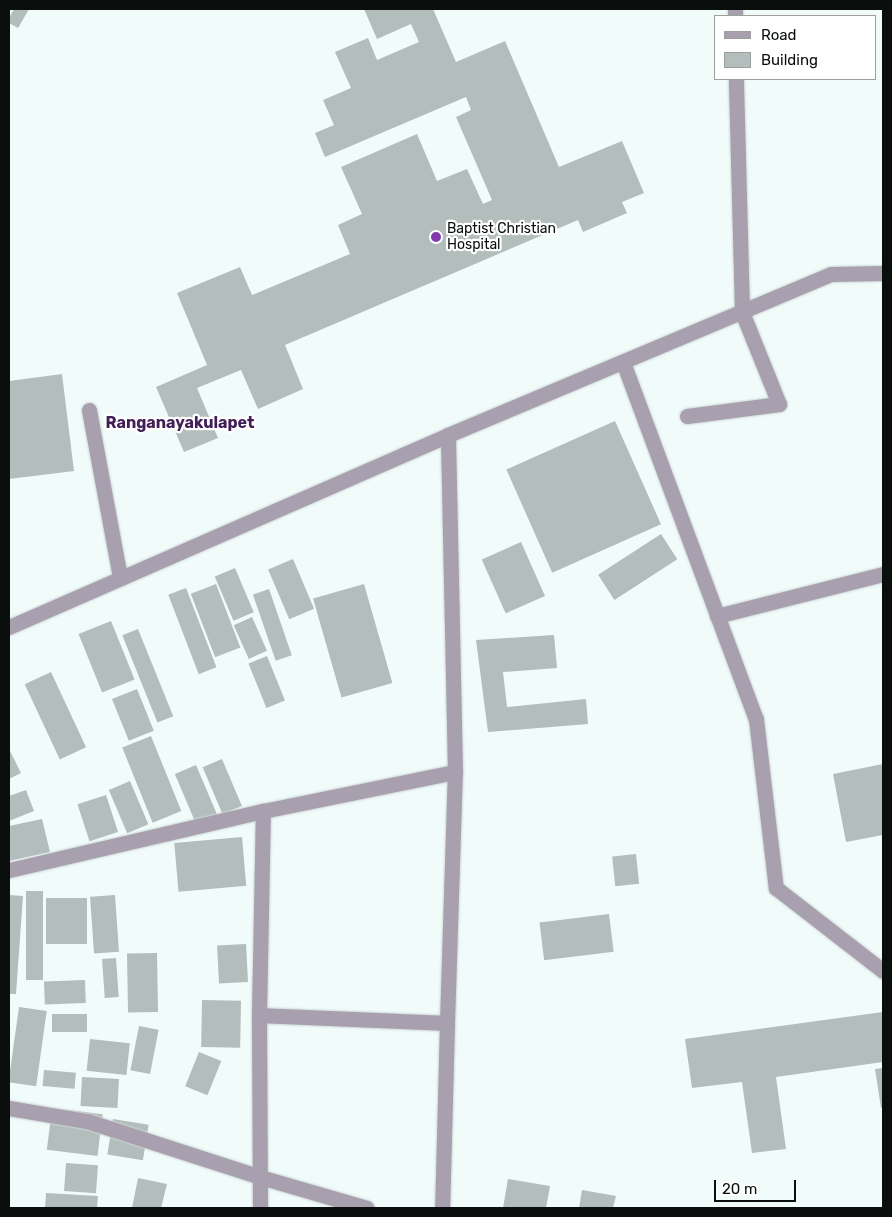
<!DOCTYPE html>
<html>
<head>
<meta charset="utf-8">
<style>
  body { margin:0 }
  #map { position:relative; width:892px; height:1217px; overflow:hidden; background:#f1fcfa; font-family:Rubik,sans-serif }
  div>[style] { position:absolute }
  .building>* { inset:0; background:#b3bdbb; transform-origin:0 0 }
  .roads { filter:drop-shadow(0 0 1px #ccd6d4) drop-shadow(0 0 1px #ccd6d4) }
  .minor>* { height:15px; margin:-7.5px; padding:0 7.5px; transform-origin:7.5px; border-radius:7.5px; background:#a89faf }
  .dots>* { width:14px; height:14px; translate:-50% -50%; box-sizing:border-box; border:2px solid #fff; border-radius:50% }
  span { translate:-50% -50%; white-space:nowrap; text-align:center; line-height:1.15; -webkit-text-stroke:4.5px #fff; paint-order:stroke }
  .poi-label { font-size:14px; color:#0a0e0d }
  .left { translate:0 -50%; text-align:left }
  .quarter-label { font-size:16px; color:#411f56; font-weight:700 }
  .frame { position:absolute; inset:0; border:10px solid #0a0e0d; pointer-events:none }
  .legend { position:absolute; left:714px; top:15px; width:162px; height:65px; box-sizing:border-box; background:#fff; border:1px solid #9d9f9e; margin:0; padding:6px 9px; list-style:none; font-size:15px; color:#0a0e0d }
  .legend li { display:flex; align-items:center; gap:10px; height:25px }
  .legend b { width:25px; border:1px solid #9d9f9e }
  .scale { position:absolute; left:714px; top:1180px; width:82px; height:22px; box-sizing:border-box; border:2px solid #0a0e0d; border-top:0; padding-left:6px; font-size:15px; line-height:18px; white-space:nowrap; color:#0a0e0d; -webkit-text-stroke:4px #fff; paint-order:stroke }
</style>
</head>
<body>
<div id="map">
  <div class="building">
    <i style="clip-path:polygon(14px 9px,29px 9px,18px 28px,9px 23px,9px 18px)"></i>
    <i style="clip-path:polygon(364px 9px,433px 9px,456px 62px,505px 41px,559px 167px,622px 141px,644px 193px,622px 202px,627px 213px,583px 232px,578px 220px,285px 345px,303px 389px,258px 409px,241px 370px,197px 388px,218px 438px,184px 452px,156px 387px,207px 365px,177px 293px,240px 267px,252px 295px,350px 254px,338px 225px,362px 214px,341px 167px,417px 134px,437px 181px,467px 169px,483px 204px,492px 200px,456px 117px,471px 110px,466px 97px,325px 157px,315px 133px,334px 125px,323px 100px,351px 88px,335px 52px,368px 38px,377px 60px,419px 42px,411px 24px,377px 39px)"></i>
    <i style="clip-path:polygon(62px 374px,74px 471px,9px 479px,9px 381px)"></i>
    <i style="left:615px;top:421px;width:113px;height:119px;rotate:66deg"></i>
    <i style="left:661px;top:534px;width:30px;height:75px;rotate:57deg"></i>
    <i style="left:521px;top:542px;width:59px;height:43px;rotate:66deg"></i>
    <i style="left:293px;top:559px;width:54px;height:27px;rotate:67deg"></i>
    <i style="left:235px;top:568px;width:48px;height:22px;rotate:67deg"></i>
    <i style="left:216px;top:584px;width:68px;height:27px;rotate:69deg"></i>
    <i style="left:364px;top:584px;width:103px;height:53px;rotate:74deg"></i>
    <i style="left:186px;top:588px;width:85px;height:19px;rotate:69deg"></i>
    <i style="left:269px;top:589px;width:70px;height:17px;rotate:71deg"></i>
    <i style="left:252px;top:617px;width:37px;height:20px;rotate:66deg"></i>
    <i style="left:111px;top:621px;width:63px;height:35px;rotate:68deg"></i>
    <i style="left:138px;top:629px;width:94px;height:17px;rotate:68deg"></i>
    <i style="clip-path:polygon(554px 635px,557px 668px,503px 672px,507px 707px,586px 699px,588px 724px,488px 732px,476px 640px)"></i>
    <i style="left:267px;top:656px;width:48px;height:20px;rotate:68deg"></i>
    <i style="left:51px;top:672px;width:83px;height:29px;rotate:65deg"></i>
    <i style="left:137px;top:689px;width:45px;height:27px;rotate:68deg"></i>
    <i style="left:151px;top:736px;width:81px;height:31px;rotate:68deg"></i>
    <i style="clip-path:polygon(9px 749px,21px 773px,9px 779px)"></i>
    <i style="left:222px;top:759px;width:51px;height:21px;rotate:67deg"></i>
    <i style="clip-path:polygon(883px 764px,883px 835px,846px 842px,833px 774px)"></i>
    <i style="left:196px;top:765px;width:56px;height:23px;rotate:67deg"></i>
    <i style="left:130px;top:781px;width:47px;height:23px;rotate:67deg"></i>
    <i style="clip-path:polygon(26px 790px,34px 811px,9px 821px,9px 796px)"></i>
    <i style="left:106px;top:795px;width:39px;height:30px;rotate:72deg"></i>
    <i style="clip-path:polygon(42px 819px,50px 852px,9px 861px,9px 826px)"></i>
    <i style="left:242px;top:837px;width:49px;height:68px;rotate:85deg"></i>
    <i style="left:636px;top:854px;width:30px;height:24px;rotate:84deg"></i>
    <i style="left:26px;top:891px;width:17px;height:89px"></i>
    <i style="clip-path:polygon(9px 895px,23px 896px,16px 994px,9px 994px)"></i>
    <i style="left:115px;top:895px;width:57px;height:25px;rotate:86deg"></i>
    <i style="left:87px;top:898px;width:46px;height:41px;rotate:90deg"></i>
    <i style="left:609px;top:914px;width:38px;height:70px;rotate:83deg"></i>
    <i style="left:246px;top:944px;width:38px;height:29px;rotate:87deg"></i>
    <i style="left:157px;top:953px;width:59px;height:30px;rotate:89deg"></i>
    <i style="left:116px;top:958px;width:39px;height:14px;rotate:86deg"></i>
    <i style="left:85px;top:980px;width:23px;height:41px;rotate:88deg"></i>
    <i style="left:202px;top:1000px;width:39px;height:47px;rotate:1deg"></i>
    <i style="left:19px;top:1007px;width:28px;height:76px;rotate:8deg"></i>
    <i style="clip-path:polygon(883px 1012px,883px 1062px,776px 1077px,786px 1149px,752px 1153px,742px 1082px,692px 1088px,685px 1039px)"></i>
    <i style="left:52px;top:1014px;width:35px;height:18px"></i>
    <i style="left:139px;top:1026px;width:20px;height:45px;rotate:11deg"></i>
    <i style="left:90px;top:1039px;width:40px;height:32px;rotate:6deg"></i>
    <i style="left:199px;top:1052px;width:24px;height:37px;rotate:22deg"></i>
    <i style="clip-path:polygon(883px 1068px,883px 1107px,881px 1108px,875px 1069px)"></i>
    <i style="left:44px;top:1070px;width:32px;height:16px;rotate:5deg"></i>
    <i style="left:82px;top:1077px;width:37px;height:29px;rotate:3deg"></i>
    <i style="left:52px;top:1108px;width:51px;height:42px;rotate:7deg"></i>
    <i style="left:113px;top:1119px;width:36px;height:36px;rotate:9deg"></i>
    <i style="left:66px;top:1163px;width:32px;height:28px;rotate:4deg"></i>
    <i style="clip-path:polygon(138px 1178px,167px 1184px,161px 1208px,132px 1208px)"></i>
    <i style="clip-path:polygon(508px 1179px,550px 1186px,546px 1208px,503px 1208px)"></i>
    <i style="clip-path:polygon(582px 1190px,616px 1196px,613px 1208px,579px 1208px)"></i>
    <i style="clip-path:polygon(46px 1193px,98px 1196px,97px 1208px,45px 1208px)"></i>
  </div>
  <div class="roads">
    <div class="minor">
      <i style="left:735px;top:9px;width:7px;rotate:90deg"></i>
      <i style="left:623px;top:362px;width:381px;rotate:69.6deg"></i>
      <i style="left:756px;top:719px;width:170px;rotate:83.3deg"></i>
      <i style="left:776px;top:888px;width:135px;rotate:37.8deg"></i>
      <i style="left:89px;top:410px;width:171px;rotate:79.5deg"></i>
      <i style="left:687px;top:416px;width:93px;rotate:-7.4deg"></i>
      <i style="left:779px;top:404px;width:99px;rotate:-111.9deg"></i>
      <i style="left:742px;top:312px;width:233px;rotate:-91.5deg"></i>
      <i style="left:717px;top:616px;width:171px;rotate:-14.2deg"></i>
      <i style="left:9px;top:627px;width:479px;rotate:-23.6deg"></i>
      <i style="left:448px;top:435px;width:415px;rotate:-22.8deg"></i>
      <i style="left:831px;top:274px;width:52px;rotate:-1.1deg"></i>
      <i style="left:9px;top:870px;width:261px;rotate:-13.1deg"></i>
      <i style="left:263px;top:811px;width:196px;rotate:-11.5deg"></i>
      <i style="left:259px;top:1015px;width:188px;rotate:2.4deg"></i>
      <i style="left:447px;top:1023px;width:185px;rotate:91.5deg"></i>
      <i style="left:447px;top:1023px;width:251px;rotate:-88.2deg"></i>
      <i style="left:455px;top:772px;width:337px;rotate:-91.2deg"></i>
      <i style="left:9px;top:1108px;width:79px;rotate:9.5deg"></i>
      <i style="left:87px;top:1121px;width:182px;rotate:17.9deg"></i>
      <i style="left:260px;top:1177px;width:111px;rotate:16.2deg"></i>
      <i style="left:260px;top:1208px;width:193px;rotate:-90.3deg"></i>
      <i style="left:259px;top:1015px;width:204px;rotate:-88.9deg"></i>
    </div>
  </div>
  <div class="dots">
    <i style="left:436px;top:237px;background:#8038ab"></i>
  </div>
  <div class="poi-label">
    <span class="left" style="left:447px;top:237px">Baptist Christian<br>Hospital</span>
  </div>
  <div class="quarter-label">
    <span style="left:180px;top:423px">Ranganayakulapet</span>
  </div>
  <div class="frame"></div>
  <ul class="legend">
  <li><b style="height:6px;background:#a89faf"></b>Road</li>
  <li><b style="height:14px;background:#b3bdbb"></b>Building</li>
  </ul>
  <div class="scale">20 m</div>
</div>
</body>
</html>
